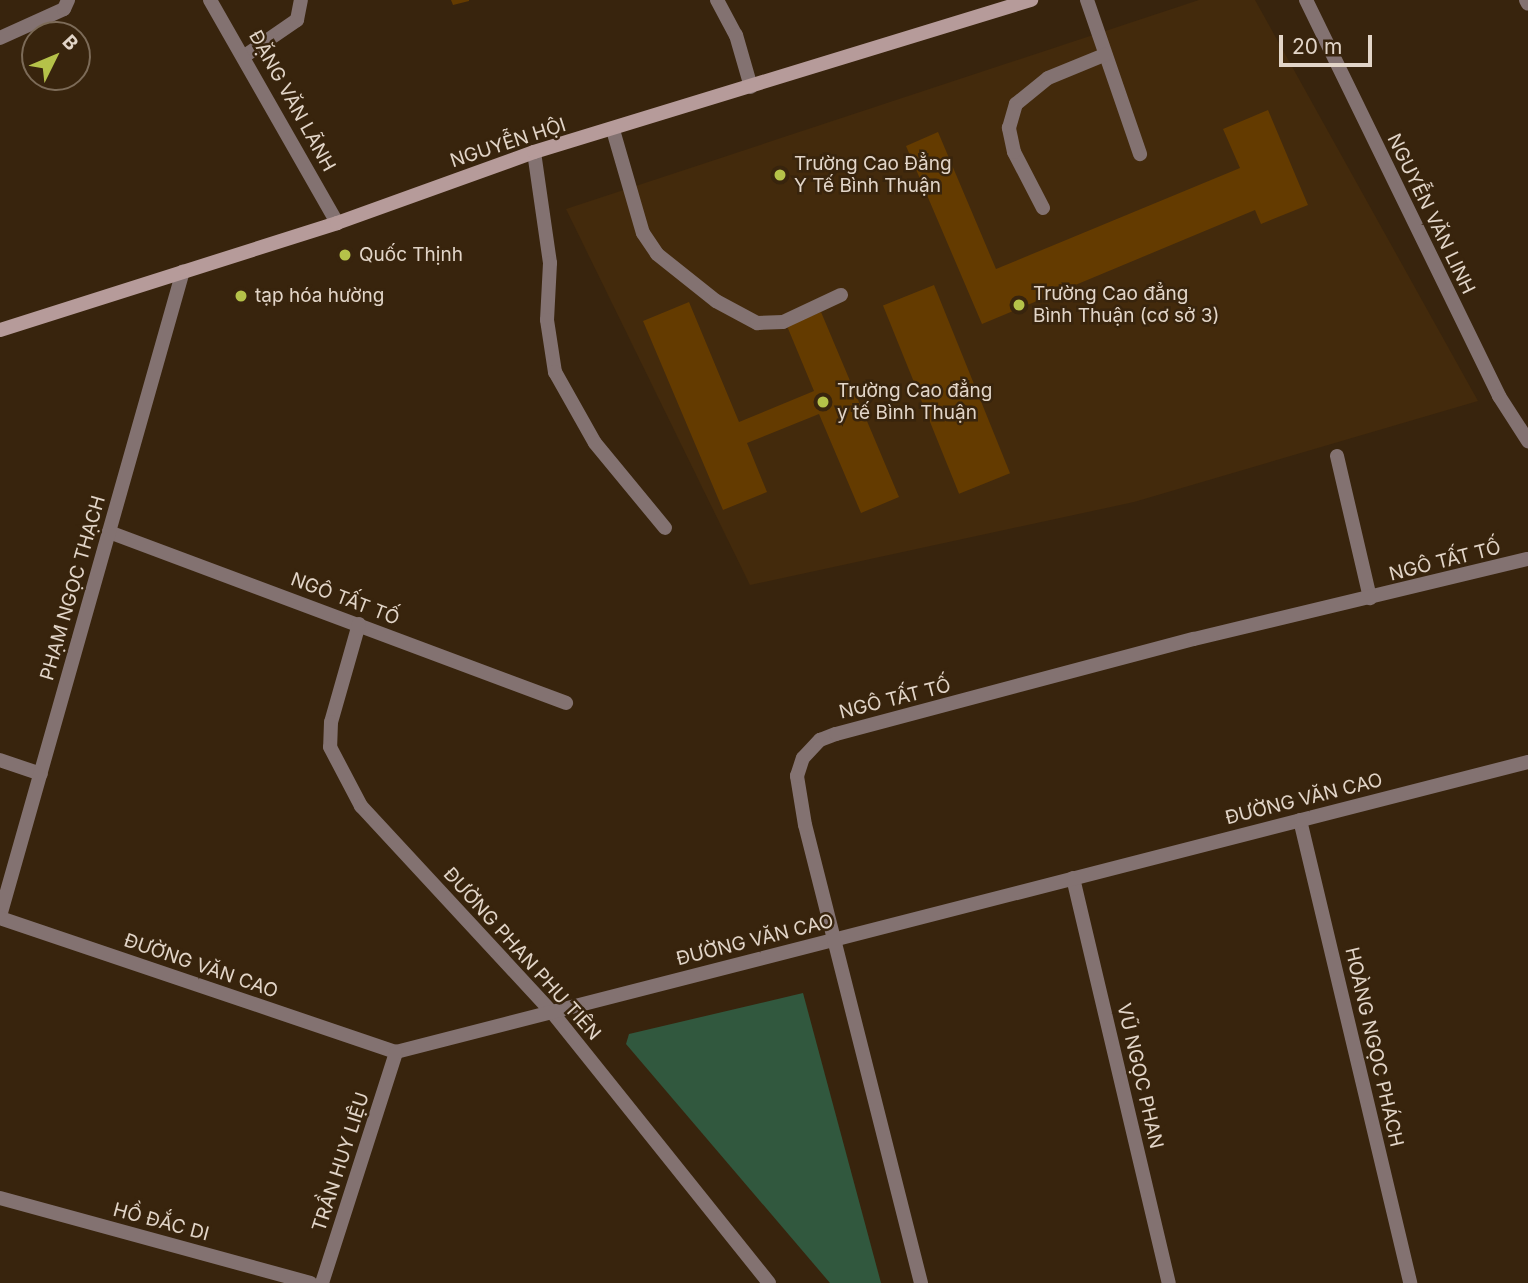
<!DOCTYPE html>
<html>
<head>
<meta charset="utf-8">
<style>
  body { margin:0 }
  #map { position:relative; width:1528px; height:1283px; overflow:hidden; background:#38240d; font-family:Inter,sans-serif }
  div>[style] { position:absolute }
  .built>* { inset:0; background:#432a0c }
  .green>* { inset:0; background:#31583e }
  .building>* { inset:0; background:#643b00; transform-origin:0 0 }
  .lane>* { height:14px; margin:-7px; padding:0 7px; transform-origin:7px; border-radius:7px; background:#837271 }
  .street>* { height:14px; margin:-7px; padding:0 7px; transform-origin:7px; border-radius:7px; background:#837271 }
  .secondary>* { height:14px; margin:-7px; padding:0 7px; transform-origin:7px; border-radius:7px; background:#b69b9a }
  .dots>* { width:19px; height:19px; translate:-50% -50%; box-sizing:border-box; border:4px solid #38240d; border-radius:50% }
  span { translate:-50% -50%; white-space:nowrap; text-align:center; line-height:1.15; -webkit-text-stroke:5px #38240d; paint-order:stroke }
  .street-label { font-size:19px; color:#e2d5c8 }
  .poi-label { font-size:19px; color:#e2d5c8 }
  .left { translate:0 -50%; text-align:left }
  .north { position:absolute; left:21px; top:21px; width:70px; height:70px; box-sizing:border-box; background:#38240d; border:2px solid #7c6b58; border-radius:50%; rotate:47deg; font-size:19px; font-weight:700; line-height:28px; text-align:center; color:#e2d5c8 }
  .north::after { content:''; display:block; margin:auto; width:24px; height:32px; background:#b5c249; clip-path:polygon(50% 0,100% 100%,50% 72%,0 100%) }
  .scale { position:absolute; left:1279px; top:35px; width:93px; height:32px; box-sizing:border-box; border:4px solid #e2d5c8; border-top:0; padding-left:9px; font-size:21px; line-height:24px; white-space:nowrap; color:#e2d5c8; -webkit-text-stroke:5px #38240d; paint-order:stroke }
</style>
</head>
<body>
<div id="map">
  <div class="built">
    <i style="clip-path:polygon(1199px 0,1255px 0,1478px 401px,1134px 502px,750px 585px,566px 209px)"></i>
  </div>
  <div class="green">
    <i style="clip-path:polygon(803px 993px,881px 1283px,830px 1283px,626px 1044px,629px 1034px)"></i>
  </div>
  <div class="building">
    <i style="clip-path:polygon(451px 0,469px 0,469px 1px,453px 5px)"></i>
    <i style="clip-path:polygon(1268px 110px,1308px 205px,1261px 224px,1255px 210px,982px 324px,906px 146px,938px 132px,996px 269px,1240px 168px,1223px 129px)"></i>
    <i style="left:934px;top:285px;width:203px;height:55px;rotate:68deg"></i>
    <i style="clip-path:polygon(689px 302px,739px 422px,814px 391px,787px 326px,821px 312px,899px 497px,861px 513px,819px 414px,747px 443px,767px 492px,723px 510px,643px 321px)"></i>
  </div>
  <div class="lane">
    <i style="left:1087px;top:0;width:163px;rotate:71deg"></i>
    <i style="left:246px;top:55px;width:62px;rotate:-34.5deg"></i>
    <i style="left:297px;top:20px;width:20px;rotate:-79deg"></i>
    <i style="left:613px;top:130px;width:107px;rotate:73.8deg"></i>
    <i style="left:643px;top:233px;width:25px;rotate:56deg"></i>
    <i style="left:657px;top:254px;width:75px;rotate:38.5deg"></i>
    <i style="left:716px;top:301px;width:47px;rotate:28.2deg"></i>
    <i style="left:757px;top:323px;width:26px;rotate:-2deg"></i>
    <i style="left:783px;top:322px;width:64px;rotate:-25deg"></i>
    <i style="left:1043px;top:208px;width:63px;rotate:-117.4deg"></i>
    <i style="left:1014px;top:152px;width:25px;rotate:-102deg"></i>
    <i style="left:1009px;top:128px;width:25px;rotate:-74deg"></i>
    <i style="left:1016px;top:104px;width:41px;rotate:-39.1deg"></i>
    <i style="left:1048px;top:78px;width:61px;rotate:-22.3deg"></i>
  </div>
  <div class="street">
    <i style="left:210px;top:0;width:257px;rotate:60.3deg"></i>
    <i style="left:717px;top:0;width:40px;rotate:62deg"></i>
    <i style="left:736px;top:35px;width:54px;rotate:73.9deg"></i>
    <i style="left:1306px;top:0;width:441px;rotate:64deg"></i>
    <i style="left:1499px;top:396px;width:54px;rotate:57.2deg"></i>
    <i style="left:1526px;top:0;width:4px;rotate:63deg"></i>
    <i style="left:0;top:38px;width:70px;rotate:-24.4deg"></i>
    <i style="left:64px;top:9px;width:10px;rotate:-66deg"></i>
    <i style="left:534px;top:152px;width:112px;rotate:81.8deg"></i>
    <i style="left:550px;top:263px;width:57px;rotate:93deg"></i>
    <i style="left:547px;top:320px;width:53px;rotate:81.3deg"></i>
    <i style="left:555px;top:372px;width:81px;rotate:60.6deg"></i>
    <i style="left:595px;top:443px;width:110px;rotate:50.5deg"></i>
    <i style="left:1337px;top:456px;width:146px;rotate:76.9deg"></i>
    <i style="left:109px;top:532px;width:488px;rotate:20.5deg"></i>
    <i style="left:359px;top:624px;width:102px;rotate:105.9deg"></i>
    <i style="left:331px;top:722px;width:25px;rotate:92deg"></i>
    <i style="left:330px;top:747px;width:67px;rotate:62.3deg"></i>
    <i style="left:361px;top:806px;width:281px;rotate:47.2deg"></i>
    <i style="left:552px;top:1012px;width:347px;rotate:51.3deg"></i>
    <i style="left:0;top:760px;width:43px;rotate:18.9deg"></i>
    <i style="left:1300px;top:820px;width:476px;rotate:76.6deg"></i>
    <i style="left:1073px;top:878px;width:416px;rotate:76.7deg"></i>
    <i style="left:0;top:916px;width:670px;rotate:-74.16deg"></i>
    <i style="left:0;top:918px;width:418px;rotate:18.7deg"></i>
    <i style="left:396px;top:1052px;width:1169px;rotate:-14.37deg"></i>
    <i style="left:0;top:1198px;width:322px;rotate:15.3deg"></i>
    <i style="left:322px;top:1283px;width:243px;rotate:-72.2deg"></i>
    <i style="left:921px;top:1283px;width:472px;rotate:-104.2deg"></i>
    <i style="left:805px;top:825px;width:50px;rotate:-99.3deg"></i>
    <i style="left:797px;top:776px;width:19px;rotate:-72deg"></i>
    <i style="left:803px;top:758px;width:25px;rotate:-47deg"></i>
    <i style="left:820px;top:740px;width:17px;rotate:-21deg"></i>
    <i style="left:836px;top:734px;width:370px;rotate:-14.9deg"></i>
    <i style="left:1194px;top:639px;width:343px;rotate:-13.5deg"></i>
  </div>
  <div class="secondary">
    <i style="left:0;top:330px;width:354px;rotate:-17.6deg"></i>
    <i style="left:337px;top:223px;width:209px;rotate:-19.8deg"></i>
    <i style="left:534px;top:152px;width:520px;rotate:-17.01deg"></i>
  </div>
  <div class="dots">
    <i style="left:780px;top:175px;background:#b5c249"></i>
    <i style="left:345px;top:255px;background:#b5c249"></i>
    <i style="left:241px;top:296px;background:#b5c249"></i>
    <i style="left:1019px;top:305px;background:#b5c249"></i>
    <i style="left:823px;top:402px;background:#b5c249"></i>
  </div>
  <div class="street-label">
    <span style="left:292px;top:101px;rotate:61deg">ĐẶNG VĂN LÃNH</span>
    <span style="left:508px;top:143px;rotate:-18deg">NGUYỄN HỘI</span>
    <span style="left:1431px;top:214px;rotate:64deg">NGUYỄN VĂN LINH</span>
    <span style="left:1445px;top:561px;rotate:-14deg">NGÔ TẤT TỐ</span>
    <span style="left:73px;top:588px;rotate:-74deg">PHẠM NGỌC THẠCH</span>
    <span style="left:345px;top:599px;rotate:21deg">NGÔ TẤT TỐ</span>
    <span style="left:895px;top:699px;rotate:-14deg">NGÔ TẤT TỐ</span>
    <span style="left:1304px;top:799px;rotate:-14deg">ĐƯỜNG VĂN CAO</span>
    <span style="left:755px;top:940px;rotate:-14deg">ĐƯỜNG VĂN CAO</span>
    <span style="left:522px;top:954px;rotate:48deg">ĐƯỜNG PHAN PHU TIÊN</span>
    <span style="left:201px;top:966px;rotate:19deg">ĐƯỜNG VĂN CAO</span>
    <span style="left:1374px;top:1047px;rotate:77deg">HOÀNG NGỌC PHÁCH</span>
    <span style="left:1140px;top:1076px;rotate:77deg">VŨ NGỌC PHAN</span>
    <span style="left:341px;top:1162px;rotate:-72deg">TRẦN HUY LIỆU</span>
    <span style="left:161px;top:1222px;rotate:15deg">HỒ ĐẮC DI</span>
  </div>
  <div class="poi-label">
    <span class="left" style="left:794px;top:175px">Trường Cao Đẳng<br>Y Tế Bình Thuận</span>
    <span class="left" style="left:359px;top:255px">Quốc Thịnh</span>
    <span class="left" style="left:1033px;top:305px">Trường Cao đẳng<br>Bình Thuận (cơ sở 3)</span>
    <span class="left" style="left:255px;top:296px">tạp hóa hường</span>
    <span class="left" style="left:837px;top:402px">Trường Cao đẳng<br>y tế Bình Thuận</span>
  </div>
  <div class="north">B</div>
  <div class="scale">20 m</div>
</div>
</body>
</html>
